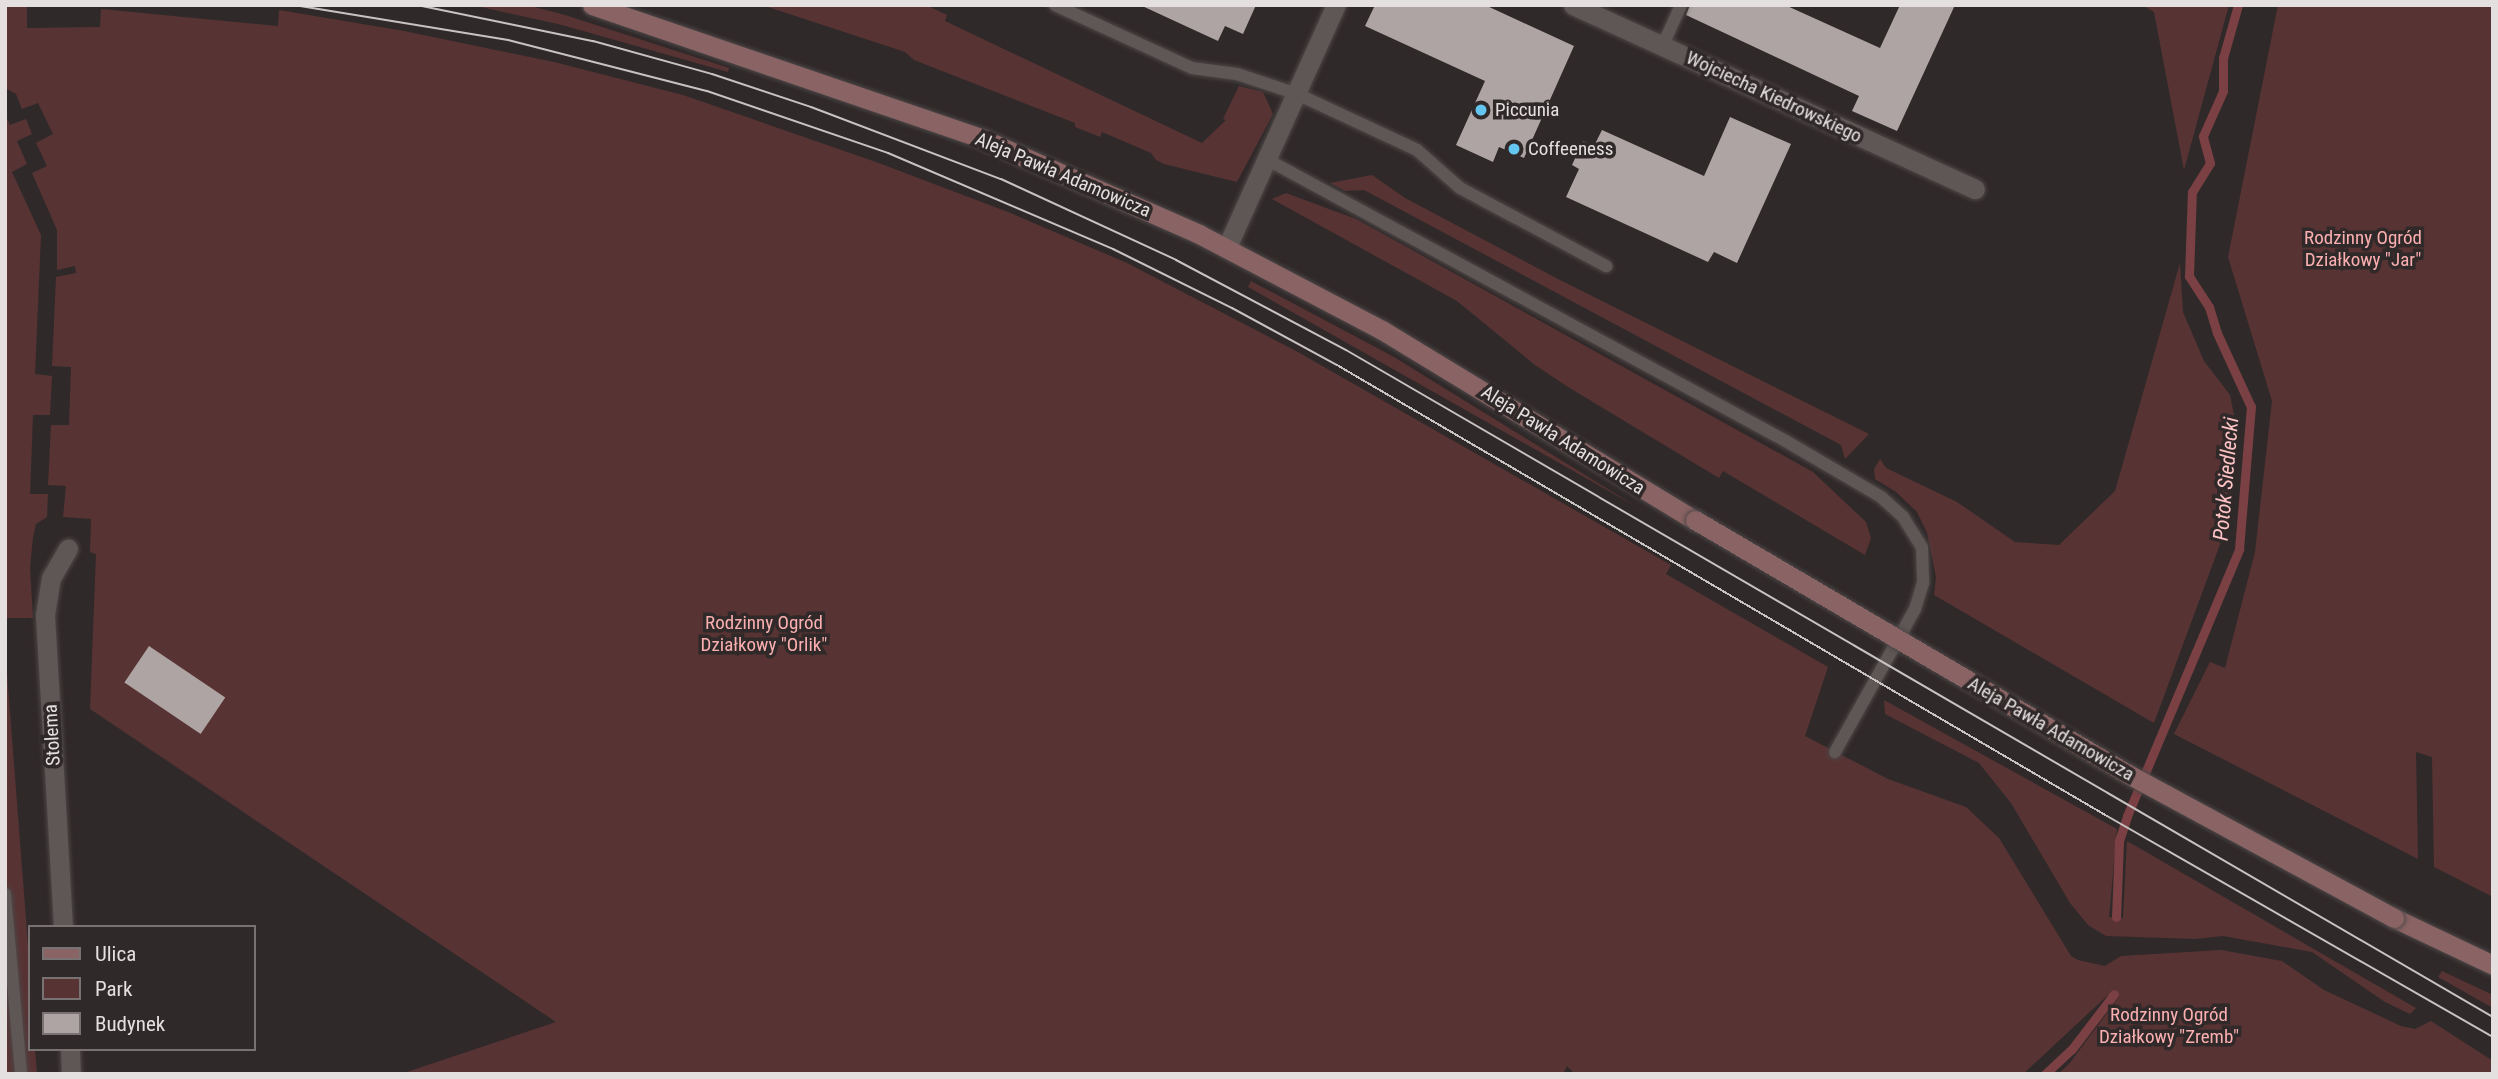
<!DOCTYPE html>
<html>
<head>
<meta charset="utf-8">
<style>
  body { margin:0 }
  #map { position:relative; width:2498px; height:1079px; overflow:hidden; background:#302929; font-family:"Roboto Condensed",sans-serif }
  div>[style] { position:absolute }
  .green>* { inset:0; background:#583334 }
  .stream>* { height:9px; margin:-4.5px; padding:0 4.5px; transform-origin:4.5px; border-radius:4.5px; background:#7b4043 }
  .building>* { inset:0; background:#aea4a4; transform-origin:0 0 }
  .roads { filter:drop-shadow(0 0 2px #4d4747) drop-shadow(0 0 2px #4d4747) }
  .service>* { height:12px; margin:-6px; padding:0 6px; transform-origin:6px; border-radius:6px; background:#5f5656 }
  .minor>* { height:19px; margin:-9.5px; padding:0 9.5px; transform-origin:9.5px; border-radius:9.5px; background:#5f5656 }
  .secondary>* { height:19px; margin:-9.5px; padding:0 9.5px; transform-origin:9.5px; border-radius:9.5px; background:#8a6364 }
  .tram>* { height:2px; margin:-1px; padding:0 1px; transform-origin:1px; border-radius:1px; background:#c8c3c3 }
  .bridges { filter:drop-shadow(0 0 2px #4d4747) drop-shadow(0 0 2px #4d4747) }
  .secondary-bridge>* { height:19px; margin:-9.5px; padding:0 9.5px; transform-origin:9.5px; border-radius:9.5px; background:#8a6364 }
  .dots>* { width:19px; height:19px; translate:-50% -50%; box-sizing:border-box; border:4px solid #302929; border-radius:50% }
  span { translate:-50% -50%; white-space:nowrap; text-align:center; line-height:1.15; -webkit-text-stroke:7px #302929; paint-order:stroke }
  .street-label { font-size:19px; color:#e5e0e0 }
  .poi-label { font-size:19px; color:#e5e0e0 }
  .left { translate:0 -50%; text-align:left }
  .park-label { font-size:19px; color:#fcafb0 }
  .water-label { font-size:21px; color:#ffc4c5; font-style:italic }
  .frame { position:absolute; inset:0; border:7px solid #e5e0e0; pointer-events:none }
  .legend { position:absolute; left:28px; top:925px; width:228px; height:126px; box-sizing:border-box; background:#302929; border:2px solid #787272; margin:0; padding:9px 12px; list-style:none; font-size:21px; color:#e5e0e0 }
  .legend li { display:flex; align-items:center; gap:14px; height:35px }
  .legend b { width:35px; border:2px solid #787272 }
</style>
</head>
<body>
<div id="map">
  <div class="green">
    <i style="clip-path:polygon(5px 5px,27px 5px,27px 28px,100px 27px,101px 9px,278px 26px,279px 10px,404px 31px,554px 62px,683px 95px,876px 162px,1008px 212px,1127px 263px,1296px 351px,1671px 565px,1666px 574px,1828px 667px,1805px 736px,1888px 779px,1966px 807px,1999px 838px,2071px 956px,2078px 960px,2105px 966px,2121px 956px,2221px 950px,2282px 961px,2324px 990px,2401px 1026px,2415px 1029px,2431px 1021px,2493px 1061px,2493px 1074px,2058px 1074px,2069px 1064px,2119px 997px,2114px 994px,2107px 996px,2023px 1074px,1575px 1074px,1567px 1066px,1563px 1074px,401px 1074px,556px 1022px,90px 709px,96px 554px,90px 552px,91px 519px,63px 517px,66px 486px,48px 485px,51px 425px,69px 425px,71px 367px,52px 366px,56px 277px,76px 273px,75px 266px,57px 270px,57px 230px,32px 173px,47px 166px,36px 143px,53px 134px,38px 103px,22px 109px,16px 94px,5px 88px)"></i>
    <i style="clip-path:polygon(472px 5px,527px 5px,565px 15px,729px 68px,728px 72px,562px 25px)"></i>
    <i style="clip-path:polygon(762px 5px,926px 5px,947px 15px,945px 21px,1202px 143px,1226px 120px,1223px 119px,1239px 86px,1263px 92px,1273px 114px,1237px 182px,1164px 164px,1156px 160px,1151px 153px,1102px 132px,1100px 137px,1075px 127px,1075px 123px,914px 60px,905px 52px)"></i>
    <i style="clip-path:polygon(2142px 5px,2229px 5px,2184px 170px,2154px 12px)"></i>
    <i style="clip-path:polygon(2278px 5px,2493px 5px,2493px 897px,2434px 867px,2432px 757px,2416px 752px,2418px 859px,2174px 734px,2210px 662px,2225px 668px,2255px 552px,2272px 401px,2228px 257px)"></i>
    <i style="clip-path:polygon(5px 115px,10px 125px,26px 119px,32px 134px,17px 141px,27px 164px,12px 172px,41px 235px,35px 374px,52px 376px,50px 415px,33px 415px,30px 494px,48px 494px,47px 517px,36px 524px,33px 537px,30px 568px,33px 618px,5px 618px)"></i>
    <i style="clip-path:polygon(1372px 175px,1405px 198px,1558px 279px,1869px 434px,1845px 459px,1841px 445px,1364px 190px,1345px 191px,1330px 183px)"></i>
    <i style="clip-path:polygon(1286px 193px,1356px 219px,1813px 472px,1866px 522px,1871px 538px,1865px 555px,1723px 471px,1719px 478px,1568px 387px,1535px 365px,1457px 301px,1272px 199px)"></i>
    <i style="clip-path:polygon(2180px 263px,2183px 312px,2204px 361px,2230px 395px,2237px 430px,2229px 520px,2154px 723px,1934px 595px,1936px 577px,1927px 533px,1917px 512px,1896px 492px,1875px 479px,1874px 469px,1880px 459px,1886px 468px,1957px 502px,2015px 542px,2059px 545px,2115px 491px)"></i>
    <i style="clip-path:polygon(1251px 281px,1394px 357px,1637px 507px,1248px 287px)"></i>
    <i style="clip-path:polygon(5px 647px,30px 971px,30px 1049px,35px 1049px,37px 1074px,5px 1074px)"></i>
    <i style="clip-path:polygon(1884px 700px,2117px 829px,2109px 917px,2123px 918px,2127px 841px,2416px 1008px,2410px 1014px,2385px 1002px,2312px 952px,2223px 936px,2195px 939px,2106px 936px,2088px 925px,2070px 903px,2011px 803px,1979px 763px,1885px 714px)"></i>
    <i style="clip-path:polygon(2442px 971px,2493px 995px,2493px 1008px,2438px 977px)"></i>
  </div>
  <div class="stream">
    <i style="left:2116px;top:917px;width:76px;rotate:-87.7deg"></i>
    <i style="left:2119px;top:841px;width:26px;rotate:-72deg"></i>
    <i style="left:2127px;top:816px;width:290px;rotate:-67.2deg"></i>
    <i style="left:2239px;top:549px;width:143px;rotate:-85.2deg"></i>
    <i style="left:2251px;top:407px;width:81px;rotate:-114.7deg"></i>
    <i style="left:2217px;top:333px;width:27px;rotate:-107deg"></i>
    <i style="left:2209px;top:307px;width:37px;rotate:-123deg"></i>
    <i style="left:2189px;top:276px;width:84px;rotate:-88deg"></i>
    <i style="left:2192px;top:192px;width:34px;rotate:-58deg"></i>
    <i style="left:2210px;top:163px;width:28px;rotate:-105deg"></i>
    <i style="left:2203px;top:136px;width:49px;rotate:-66deg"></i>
    <i style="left:2223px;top:91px;width:33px;rotate:-90deg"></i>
    <i style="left:2223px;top:58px;width:55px;rotate:-74.2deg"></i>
    <i style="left:2045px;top:1074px;width:37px;rotate:-43deg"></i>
    <i style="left:2072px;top:1049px;width:69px;rotate:-52.6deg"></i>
  </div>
  <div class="building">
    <i style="clip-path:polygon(1140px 5px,1256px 5px,1243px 34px,1225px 26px,1218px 41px)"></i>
    <i style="clip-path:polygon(1375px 5px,1485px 5px,1574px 46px,1524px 158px,1499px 147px,1493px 162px,1456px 145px,1485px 81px,1365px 26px)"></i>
    <i style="clip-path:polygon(1690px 5px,1785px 5px,1880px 48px,1900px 5px,1955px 5px,1897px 131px,1852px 111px,1859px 96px,1686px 15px)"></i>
    <i style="clip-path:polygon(1730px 117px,1791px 144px,1737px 263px,1714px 252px,1708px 262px,1566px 197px,1579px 169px,1572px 165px,1583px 141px,1594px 146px,1602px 130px,1704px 176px)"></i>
    <i style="left:149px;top:646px;width:92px;height:44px;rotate:34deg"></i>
  </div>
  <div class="roads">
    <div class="service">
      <i style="left:1055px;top:5px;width:151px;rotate:24.7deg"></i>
      <i style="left:1192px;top:68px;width:45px;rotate:7.6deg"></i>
      <i style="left:1237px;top:74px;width:63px;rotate:18.4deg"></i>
      <i style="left:1297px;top:94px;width:132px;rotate:25deg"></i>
      <i style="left:1417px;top:150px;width:57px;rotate:41.5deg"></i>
      <i style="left:1460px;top:188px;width:166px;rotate:28.1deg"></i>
      <i style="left:1663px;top:45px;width:44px;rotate:-65.8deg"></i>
      <i style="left:1268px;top:160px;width:587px;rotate:28.49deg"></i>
      <i style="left:1784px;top:440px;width:113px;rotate:30.4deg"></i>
      <i style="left:1881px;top:497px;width:30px;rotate:42deg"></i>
      <i style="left:1903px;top:517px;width:36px;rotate:58deg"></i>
      <i style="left:1922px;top:548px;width:35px;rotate:88deg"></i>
      <i style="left:1923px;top:583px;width:27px;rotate:107deg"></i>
      <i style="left:1915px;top:609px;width:164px;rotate:119.2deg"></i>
      <i style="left:5px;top:894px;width:181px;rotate:84.9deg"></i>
    </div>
    <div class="minor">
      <i style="left:1573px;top:5px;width:442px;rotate:24.6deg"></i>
      <i style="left:1227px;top:247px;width:265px;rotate:-65.8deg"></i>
      <i style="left:63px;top:927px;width:313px;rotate:-93.3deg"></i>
      <i style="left:45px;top:615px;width:37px;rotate:-81deg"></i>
      <i style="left:51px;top:578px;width:34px;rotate:-60deg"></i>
      <i style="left:70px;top:1049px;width:25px;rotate:88deg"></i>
    </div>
    <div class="secondary">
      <i style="left:592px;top:5px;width:413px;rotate:18.9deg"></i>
      <i style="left:983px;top:139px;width:236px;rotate:23.7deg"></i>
      <i style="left:1199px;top:234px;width:207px;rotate:27.7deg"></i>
      <i style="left:1382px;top:330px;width:366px;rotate:31.3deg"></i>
      <i style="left:2394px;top:918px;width:110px;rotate:25.4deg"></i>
    </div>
  </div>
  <div class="tram">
    <i style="left:294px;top:5px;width:217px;rotate:9.3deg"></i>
    <i style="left:508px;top:40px;width:205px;rotate:14.4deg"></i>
    <i style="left:707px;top:91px;width:191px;rotate:18.9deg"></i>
    <i style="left:888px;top:153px;width:245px;rotate:23.1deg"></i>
    <i style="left:1113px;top:249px;width:133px;rotate:26.4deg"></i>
    <i style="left:1232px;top:308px;width:119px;rotate:28.5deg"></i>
    <i style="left:1337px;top:365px;width:892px;rotate:30.36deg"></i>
    <i style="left:2107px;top:816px;width:445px;rotate:29.8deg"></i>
    <i style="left:417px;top:5px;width:180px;rotate:11.6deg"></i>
    <i style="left:593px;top:41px;width:123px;rotate:15.5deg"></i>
    <i style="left:712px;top:74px;width:104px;rotate:18.4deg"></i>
    <i style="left:811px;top:107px;width:203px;rotate:20.8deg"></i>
    <i style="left:1001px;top:179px;width:193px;rotate:24.8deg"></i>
    <i style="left:1176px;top:260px;width:192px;rotate:27.9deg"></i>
    <i style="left:1346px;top:350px;width:1327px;rotate:30.18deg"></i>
  </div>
  <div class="bridges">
    <div class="secondary-bridge">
      <i style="left:1695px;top:520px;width:500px;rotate:30.4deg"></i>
      <i style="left:2126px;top:773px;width:305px;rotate:28.4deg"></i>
    </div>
  </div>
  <div class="dots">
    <i style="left:1481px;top:110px;background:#64c5ee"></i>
    <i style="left:1514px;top:149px;background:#64c5ee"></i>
  </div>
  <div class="street-label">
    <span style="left:1774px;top:97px;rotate:25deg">Wojciecha Kiedrowskiego</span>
    <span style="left:1063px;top:175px;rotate:23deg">Aleja Pawła Adamowicza</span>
    <span style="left:1563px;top:440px;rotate:32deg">Aleja Pawła Adamowicza</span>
    <span style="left:2051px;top:729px;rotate:30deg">Aleja Pawła Adamowicza</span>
    <span style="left:52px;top:735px;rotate:-93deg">Stolema</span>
  </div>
  <div class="poi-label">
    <span class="left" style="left:1495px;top:110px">Piccunia</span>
    <span class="left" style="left:1528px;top:149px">Coffeeness</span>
  </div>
  <div class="park-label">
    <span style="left:2363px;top:249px">Rodzinny Ogród<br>Działkowy "Jar"</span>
    <span style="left:764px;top:634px">Rodzinny Ogród<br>Działkowy "Orlik"</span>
    <span style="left:2169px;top:1026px">Rodzinny Ogród<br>Działkowy "Zremb"</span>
  </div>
  <div class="water-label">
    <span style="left:2226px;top:479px;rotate:-85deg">Potok Siedlecki</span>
  </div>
  <div class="frame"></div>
  <ul class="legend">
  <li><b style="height:9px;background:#8a6364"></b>Ulica</li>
  <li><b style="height:19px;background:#583334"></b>Park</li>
  <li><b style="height:19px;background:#aea4a4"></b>Budynek</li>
  </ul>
</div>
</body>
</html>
